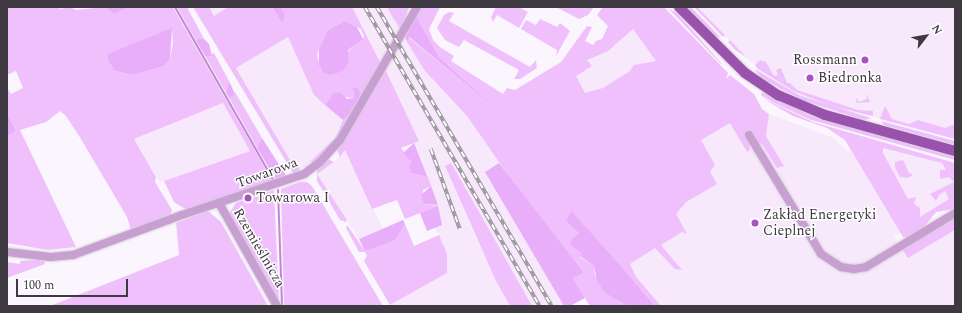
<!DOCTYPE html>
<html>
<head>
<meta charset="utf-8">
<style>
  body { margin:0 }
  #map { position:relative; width:962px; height:313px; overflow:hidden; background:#fbf5fd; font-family:Spectral,serif }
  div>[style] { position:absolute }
  .built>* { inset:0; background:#f7e8fc }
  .green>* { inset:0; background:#efc0fc }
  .forest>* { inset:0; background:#e9aef9 }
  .stream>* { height:2px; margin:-1px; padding:0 1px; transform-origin:1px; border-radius:1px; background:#c088cf }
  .roads { filter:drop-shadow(0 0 1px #d5cfd7) drop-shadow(0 0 1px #d5cfd7) }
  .minor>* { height:8px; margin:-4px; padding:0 4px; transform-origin:4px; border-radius:4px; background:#c7a0d1 }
  .major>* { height:10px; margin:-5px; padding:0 5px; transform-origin:5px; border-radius:5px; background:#9a53ad }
  .rail>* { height:3.5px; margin-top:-1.75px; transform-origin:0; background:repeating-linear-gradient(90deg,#fff 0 6px,#9a959c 0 12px); box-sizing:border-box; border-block:1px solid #9a959c }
  .dots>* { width:11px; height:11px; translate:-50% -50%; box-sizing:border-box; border:2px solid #fff; border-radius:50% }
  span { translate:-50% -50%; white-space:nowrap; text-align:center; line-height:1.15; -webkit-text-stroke:3px #fff; paint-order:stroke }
  .poi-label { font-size:14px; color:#3e3940 }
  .right { translate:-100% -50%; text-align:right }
  .left { translate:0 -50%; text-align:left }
  .street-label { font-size:14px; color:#3e3940 }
  .frame { position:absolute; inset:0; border:8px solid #3e3940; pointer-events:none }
  .north { position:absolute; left:906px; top:16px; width:40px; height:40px; -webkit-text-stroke:3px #fff; paint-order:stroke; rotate:59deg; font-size:11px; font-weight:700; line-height:16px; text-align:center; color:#3e3940 }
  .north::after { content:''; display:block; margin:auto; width:14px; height:18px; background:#3e3940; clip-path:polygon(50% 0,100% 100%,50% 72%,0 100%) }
  .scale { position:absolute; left:16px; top:279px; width:112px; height:18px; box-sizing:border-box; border:2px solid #3e3940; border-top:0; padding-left:5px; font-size:12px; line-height:14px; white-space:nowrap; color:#3e3940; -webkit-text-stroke:3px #fff; paint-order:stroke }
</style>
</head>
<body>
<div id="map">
  <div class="built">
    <i style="clip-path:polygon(209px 7px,228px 7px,214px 16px)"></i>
    <i style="clip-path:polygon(352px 7px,387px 7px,425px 71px,467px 116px,497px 159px,495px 108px,659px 7px,726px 80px,784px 166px,766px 136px,769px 114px,834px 138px,848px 152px,853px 148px,844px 138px,830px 129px,955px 166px,955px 199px,894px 236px,908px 258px,955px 230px,955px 306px,628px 306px,499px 163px,486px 172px,564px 306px,532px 306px,451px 163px,445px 167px,476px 238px,510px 306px,389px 306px,447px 273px,447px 254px,435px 228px,442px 225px,427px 176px,374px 50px)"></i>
    <i style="clip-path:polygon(697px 7px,955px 7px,955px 137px,854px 112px,798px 92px,747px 58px)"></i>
    <i style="clip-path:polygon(288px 37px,314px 95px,343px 120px,328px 147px,305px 168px,293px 165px,236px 68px)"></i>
    <i style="clip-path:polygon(224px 103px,250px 151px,160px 182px,134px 139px)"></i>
    <i style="clip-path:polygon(345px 150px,383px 229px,359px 239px,317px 174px,334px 162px)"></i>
  </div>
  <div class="green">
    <i style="clip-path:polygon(evenodd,7px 7px,59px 7px,60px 9px,70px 7px,76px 10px,105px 7px,114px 14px,130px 7px,173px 7px,273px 182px,187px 210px,174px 202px,164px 181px,250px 151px,223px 103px,134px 139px,156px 177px,155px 182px,172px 210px,170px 215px,131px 230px,127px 217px,81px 139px,66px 116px,60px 111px,46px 122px,20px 130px,76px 247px,48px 250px,7px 243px,7px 137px,16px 131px,7px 113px,7px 88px,11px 94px,23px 88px,16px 71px,7px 75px,7px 7px,172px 29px,173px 43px,170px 59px,164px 66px,133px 75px,115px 71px,108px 61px,107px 54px,172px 29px)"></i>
    <i style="clip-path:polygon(177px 7px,187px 7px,204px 39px,196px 41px)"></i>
    <i style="clip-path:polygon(evenodd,193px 7px,209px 7px,214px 16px,228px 7px,272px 7px,282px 23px,284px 16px,281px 7px,352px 7px,381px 64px,333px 143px,314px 162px,310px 162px,335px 138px,343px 120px,349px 115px,360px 96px,353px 90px,354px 98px,331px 96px,325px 105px,314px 95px,288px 37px,236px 68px,293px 165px,300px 167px,299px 171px,293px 173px,193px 7px,345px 21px,361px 29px,364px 37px,349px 50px,347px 57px,321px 69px,317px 55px,321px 45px,328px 30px,345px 21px)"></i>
    <i style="clip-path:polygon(387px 7px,409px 7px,401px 30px,392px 16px)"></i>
    <i style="clip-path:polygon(evenodd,422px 7px,440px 7px,429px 29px,433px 40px,440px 47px,454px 56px,451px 61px,503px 94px,507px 88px,515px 90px,561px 62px,587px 26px,592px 27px,585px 41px,593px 45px,596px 41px,602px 39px,608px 26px,597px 15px,603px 7px,664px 7px,728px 73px,726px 79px,730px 75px,754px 94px,762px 109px,769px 114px,766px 136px,784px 166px,777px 168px,762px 144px,758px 146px,749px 140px,750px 150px,747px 152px,730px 123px,701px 140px,715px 165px,710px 172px,717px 184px,686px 202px,676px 214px,687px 234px,682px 232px,661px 245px,682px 270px,675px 269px,655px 248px,630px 264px,636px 277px,661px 306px,655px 306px,571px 210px,566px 221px,579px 233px,573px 238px,582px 253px,580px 257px,594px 266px,595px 275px,618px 301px,627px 306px,590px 306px,573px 278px,584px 273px,522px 195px,467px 116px,425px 71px,407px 42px,408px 37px,487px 101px,439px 57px,416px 16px,422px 7px,633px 29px,656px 61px,634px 65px,630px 71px,603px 88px,585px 93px,576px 76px,592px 66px,587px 60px,608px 51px,633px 29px)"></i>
    <i style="clip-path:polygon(496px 7px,519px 7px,528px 12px,519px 28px,497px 15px,493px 22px,491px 17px)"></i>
    <i style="clip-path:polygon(556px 7px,594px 7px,588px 15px,579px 19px)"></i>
    <i style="clip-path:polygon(687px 7px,691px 7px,721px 38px,715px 36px)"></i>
    <i style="clip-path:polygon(694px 7px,697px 7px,725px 35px,723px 37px)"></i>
    <i style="clip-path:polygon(668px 8px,678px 14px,722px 64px,720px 63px)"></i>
    <i style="clip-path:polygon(449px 12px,454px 13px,449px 21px,530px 67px,536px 60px,537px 68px,520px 79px,514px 79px,519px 70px,464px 40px,459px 47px,445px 40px,437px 28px,444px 15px)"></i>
    <i style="clip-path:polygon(540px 19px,557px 27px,560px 23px,570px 31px,556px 56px,557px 50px,521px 29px,526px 20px,536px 25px)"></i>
    <i style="clip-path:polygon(730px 40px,747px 58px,734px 49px,728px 42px)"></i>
    <i style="clip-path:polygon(214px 53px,229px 81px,226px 93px,205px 56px)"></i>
    <i style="clip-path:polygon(760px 60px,766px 62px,774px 76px,778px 75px,776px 70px,781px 68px,787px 83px,790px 83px,797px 90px,858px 110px,873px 111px,873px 116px,832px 106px,795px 92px,758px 69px,755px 65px)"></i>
    <i style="clip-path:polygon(385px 69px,419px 141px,401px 148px,412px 162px,411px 173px,428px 177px,431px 186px,423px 190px,424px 204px,438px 206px,405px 219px,397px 200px,372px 209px,345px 150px,340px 157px,337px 150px)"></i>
    <i style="clip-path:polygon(755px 69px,799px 95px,871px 118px,864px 120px,802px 100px,761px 78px)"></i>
    <i style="clip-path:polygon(235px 92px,262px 138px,257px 148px,229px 98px)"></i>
    <i style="clip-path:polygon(762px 92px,812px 116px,955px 157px,955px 160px,811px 120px,772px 102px,761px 95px)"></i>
    <i style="clip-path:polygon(866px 93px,870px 102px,857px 103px,855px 97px,859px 102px,867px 99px)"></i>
    <i style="clip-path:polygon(evenodd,762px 98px,813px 122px,955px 163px,955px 209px,936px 212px,924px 227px,907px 238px,903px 237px,845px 140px,827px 128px,793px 116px,762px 98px,883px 148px,942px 163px,946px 170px,940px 170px,940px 179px,949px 177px,954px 182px,930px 194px,936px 201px,939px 195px,945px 191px,949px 199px,920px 217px,920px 208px,914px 204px,916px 197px,908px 199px,883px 153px,883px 148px)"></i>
    <i style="clip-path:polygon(885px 106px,892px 119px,909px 124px,918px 120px,945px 128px,955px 124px,955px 139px,880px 119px)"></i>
    <i style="clip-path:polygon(881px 121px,955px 141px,955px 145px,884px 125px)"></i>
    <i style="clip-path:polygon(328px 159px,334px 162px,317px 174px,347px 220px,346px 222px,340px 220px,317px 181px,317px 169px)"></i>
    <i style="clip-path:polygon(903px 160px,909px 173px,913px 175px,908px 178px,900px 177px,895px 168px,895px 162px)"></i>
    <i style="clip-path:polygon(451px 163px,482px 217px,532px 306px,510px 306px,496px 281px,445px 166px)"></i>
    <i style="clip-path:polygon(300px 182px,307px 182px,312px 186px,383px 306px,284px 306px,281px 189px)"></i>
    <i style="clip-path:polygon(274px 190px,279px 302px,231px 219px,230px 212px,236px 203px)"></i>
    <i style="clip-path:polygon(208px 211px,221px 222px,268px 306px,50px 306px,179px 255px,176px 223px)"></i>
    <i style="clip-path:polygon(955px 217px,955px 230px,908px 258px,902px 249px)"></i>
    <i style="clip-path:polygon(405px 224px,414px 246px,439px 235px,447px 254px,447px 273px,390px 305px,364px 261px,367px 256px,365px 252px,359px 252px,346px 228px,347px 225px,365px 251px,397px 234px)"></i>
    <i style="clip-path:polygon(37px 260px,44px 261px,45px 264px,7px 278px,7px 262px,20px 264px,20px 261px)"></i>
  </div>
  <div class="forest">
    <i style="clip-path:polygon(105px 7px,130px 7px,114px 14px)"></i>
    <i style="clip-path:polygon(272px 7px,281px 7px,285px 16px,282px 23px)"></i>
    <i style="clip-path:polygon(416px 16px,439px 57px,495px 108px,409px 37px,407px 42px,405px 37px)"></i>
    <i style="clip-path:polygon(345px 21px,357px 27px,363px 39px,348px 50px,349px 61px,343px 71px,330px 75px,324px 73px,319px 65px,319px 49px,328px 30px)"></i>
    <i style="clip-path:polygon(172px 28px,170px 59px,164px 66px,133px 75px,115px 71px,108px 61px,107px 54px)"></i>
    <i style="clip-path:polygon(199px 39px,204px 39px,209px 44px,212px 56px,205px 56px,196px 41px)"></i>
    <i style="clip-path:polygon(229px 81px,235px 94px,229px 98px,226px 93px)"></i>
    <i style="clip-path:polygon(353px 87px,359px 89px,360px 96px,349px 115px,343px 120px,325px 105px,334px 92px,341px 93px,347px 99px,354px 98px)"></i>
    <i style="clip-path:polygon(7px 113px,16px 131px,7px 137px)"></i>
    <i style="clip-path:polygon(262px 138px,287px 177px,276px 180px,257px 148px)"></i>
    <i style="clip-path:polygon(414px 143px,427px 176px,428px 177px,411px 173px,409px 167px,412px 162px,403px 153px)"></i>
    <i style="clip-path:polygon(499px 163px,584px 273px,573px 278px,585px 298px,570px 306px,564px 306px,485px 172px)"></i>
    <i style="clip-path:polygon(431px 186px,438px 205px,424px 204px,421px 195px)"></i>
    <i style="clip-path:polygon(438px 206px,442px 225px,427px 231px,420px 213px)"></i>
    <i style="clip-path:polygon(571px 210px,617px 262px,655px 306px,627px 306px,604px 292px,597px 280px,594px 266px,580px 256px,582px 253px,571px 246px,571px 240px,579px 233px,566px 221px)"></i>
    <i style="clip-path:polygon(403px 220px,405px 224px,395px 240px,365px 251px,359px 239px)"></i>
  </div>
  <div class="stream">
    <i style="left:175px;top:7px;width:200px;rotate:60.4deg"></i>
    <i style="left:278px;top:190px;width:116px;rotate:88deg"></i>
  </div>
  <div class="roads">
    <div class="minor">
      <i style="left:749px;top:135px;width:139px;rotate:58.8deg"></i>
      <i style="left:821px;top:254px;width:24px;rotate:33deg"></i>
      <i style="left:841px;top:267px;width:13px;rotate:9deg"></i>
      <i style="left:854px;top:269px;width:12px;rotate:-9deg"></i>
      <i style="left:866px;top:267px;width:104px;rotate:-31.2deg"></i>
      <i style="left:219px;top:203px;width:118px;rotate:60.6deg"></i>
      <i style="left:7px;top:252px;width:44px;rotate:6.5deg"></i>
      <i style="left:51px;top:257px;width:22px;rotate:-5deg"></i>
      <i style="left:73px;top:255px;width:116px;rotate:-20.2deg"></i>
      <i style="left:182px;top:215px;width:129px;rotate:-18.6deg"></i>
      <i style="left:304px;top:174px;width:20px;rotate:-37deg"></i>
      <i style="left:320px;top:162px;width:30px;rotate:-48deg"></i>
      <i style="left:340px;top:140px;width:154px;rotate:-59.9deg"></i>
    </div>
    <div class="major">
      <i style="left:679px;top:7px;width:93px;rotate:45deg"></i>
      <i style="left:745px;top:73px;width:40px;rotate:34deg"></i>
      <i style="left:778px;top:95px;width:51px;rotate:23.1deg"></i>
      <i style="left:825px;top:115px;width:135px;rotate:15.5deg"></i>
    </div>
  </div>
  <div class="rail">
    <i style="left:365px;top:7px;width:346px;rotate:59.7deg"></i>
    <i style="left:377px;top:7px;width:346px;rotate:59.7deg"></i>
    <i style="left:431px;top:149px;width:85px;rotate:70.1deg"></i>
  </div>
  <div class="dots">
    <i style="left:865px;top:60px;background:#a952c0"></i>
    <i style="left:810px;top:78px;background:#a952c0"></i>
    <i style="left:248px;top:198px;background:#a952c0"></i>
    <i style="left:755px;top:223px;background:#a952c0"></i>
  </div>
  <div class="poi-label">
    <span class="right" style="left:857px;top:60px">Rossmann</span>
    <span class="left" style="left:818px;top:78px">Biedronka</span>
    <span class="left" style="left:256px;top:198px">Towarowa I</span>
    <span class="left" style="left:763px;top:223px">Zakład Energetyki<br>Cieplnej</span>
  </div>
  <div class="street-label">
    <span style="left:267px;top:173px;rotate:-20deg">Towarowa</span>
    <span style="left:259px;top:248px;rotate:60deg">Rzemieślnicza</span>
  </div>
  <div class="frame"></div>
  <div class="north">N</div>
  <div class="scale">100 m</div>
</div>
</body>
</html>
